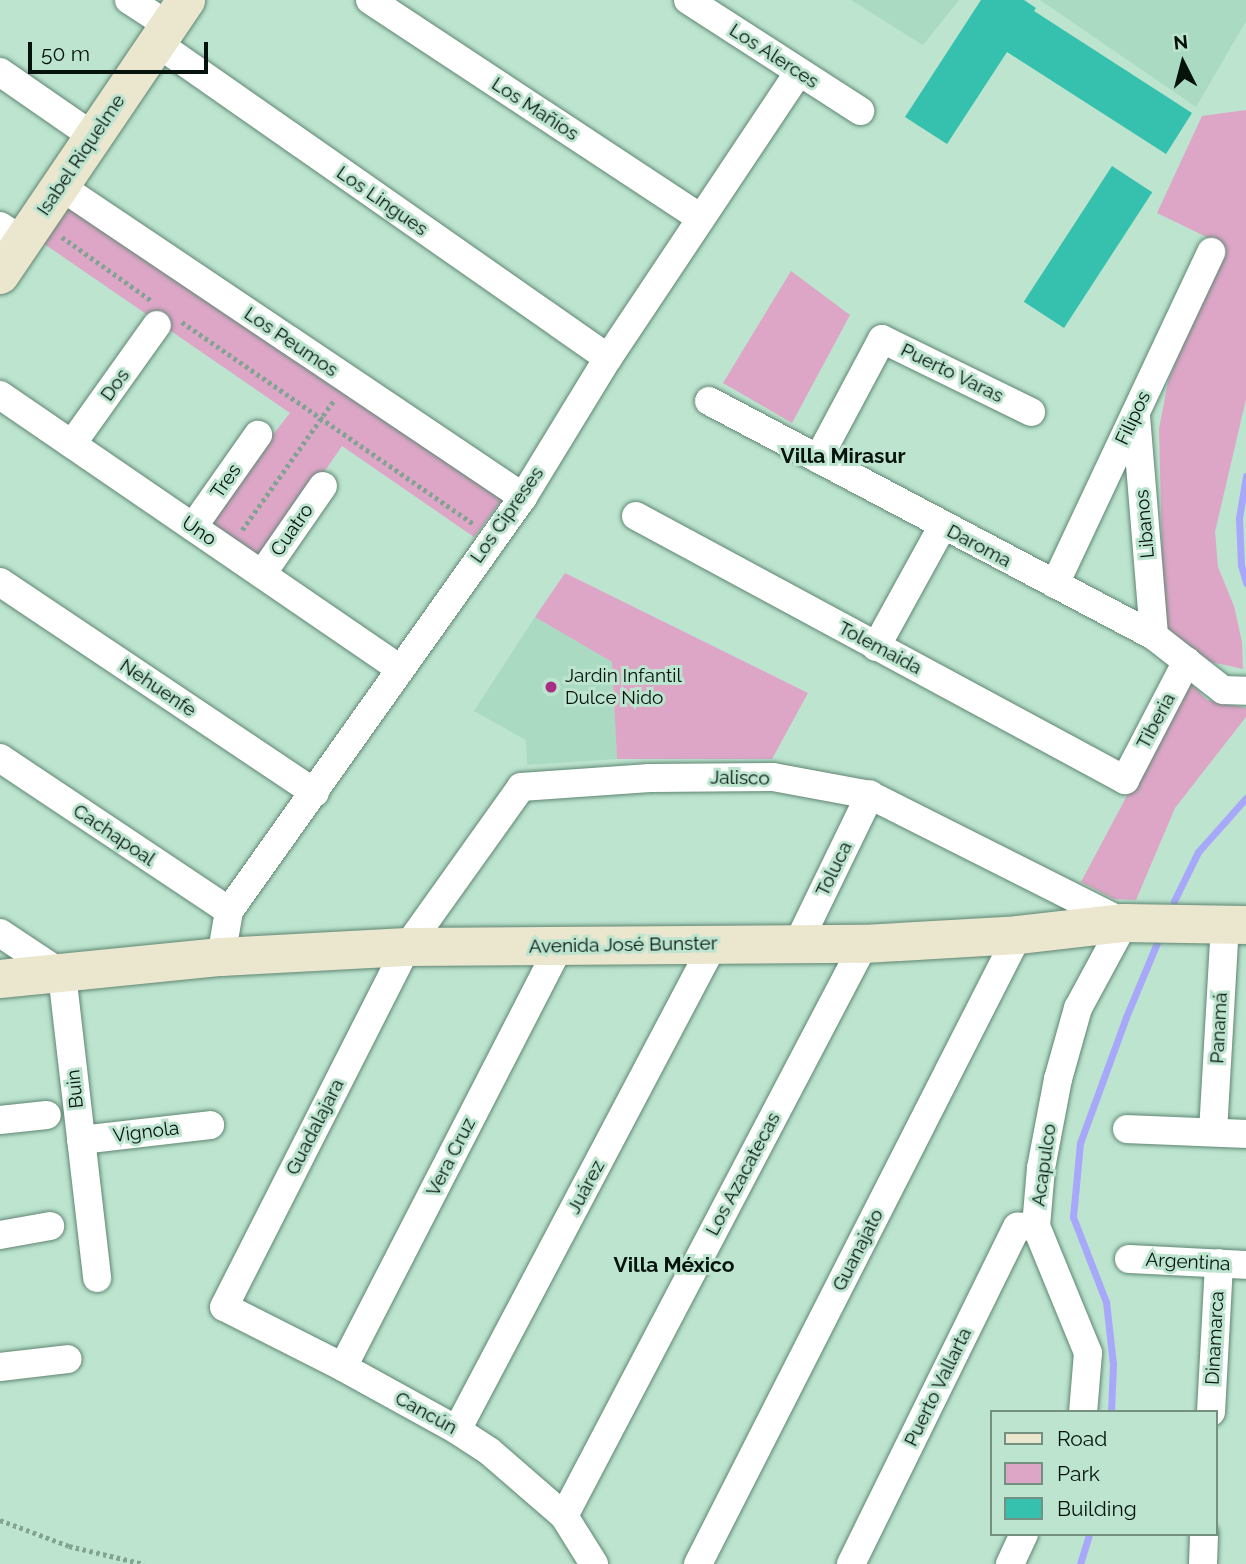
<!DOCTYPE html>
<html>
<head>
<meta charset="utf-8">
<style>
  body { margin:0 }
  #map { position:relative; width:1246px; height:1564px; overflow:hidden; background:#bce4cf; font-family:Raleway,sans-serif }
  div>[style] { position:absolute }
  .built>* { inset:0; background:#aadac1 }
  .green>* { inset:0; background:#dda6c7 }
  .stream>* { height:7px; margin:-3.5px; padding:0 3.5px; transform-origin:3.5px; border-radius:3.5px; background:#a7a8fa }
  .building>* { inset:0; background:#36c0ae; transform-origin:0 0 }
  .path>* { height:4.5px; margin-top:-2.25px; transform-origin:0; background:repeating-linear-gradient(90deg,#83a392 0 3.5px,transparent 0 7px) }
  .roads { filter:drop-shadow(0 0 2px #608673) drop-shadow(0 0 2px #608673) }
  .street>* { height:28px; margin:-14px; padding:0 14px; transform-origin:14px; border-radius:14px; background:#fff }
  .secondary>* { height:38px; margin:-19px; padding:0 19px; transform-origin:19px; border-radius:19px; background:#eae7ce }
  .dots>* { width:19px; height:19px; translate:-50% -50%; box-sizing:border-box; border:4px solid #bce4cf; border-radius:50% }
  span { translate:-50% -50%; white-space:nowrap; text-align:center; line-height:1.15; -webkit-text-stroke:6px #bce4cf; paint-order:stroke }
  .street-label { font-size:19px; color:#05130c }
  .poi-label { font-size:19px; color:#05130c }
  .left { translate:0 -50%; text-align:left }
  .neighbourhood-label { font-size:21px; color:#05130c; font-weight:700 }
  .legend { position:absolute; left:990px; top:1410px; width:228px; height:126px; box-sizing:border-box; background:#bce4cf; border:2px solid #739081; margin:0; padding:9px 12px; list-style:none; font-size:21px; color:#05130c }
  .legend li { display:flex; align-items:center; gap:14px; height:35px }
  .legend b { width:35px; border:2px solid #739081 }
  .north { position:absolute; left:1148px; top:28px; width:70px; height:70px; -webkit-text-stroke:5px #bce4cf; paint-order:stroke; rotate:354deg; font-size:19px; font-weight:700; line-height:28px; text-align:center; color:#05130c }
  .north::after { content:''; display:block; margin:auto; width:24px; height:32px; background:#05130c; clip-path:polygon(50% 0,100% 100%,50% 72%,0 100%) }
  .scale { position:absolute; left:28px; top:42px; width:180px; height:32px; box-sizing:border-box; border:4px solid #05130c; border-top:0; padding-left:9px; font-size:21px; line-height:24px; white-space:nowrap; color:#05130c; -webkit-text-stroke:5px #bce4cf; paint-order:stroke }
</style>
</head>
<body>
<div id="map">
  <div class="built">
    <i style="clip-path:polygon(851px 0,959px 0,923px 45px)"></i>
    <i style="clip-path:polygon(1040px 0,1246px 0,1246px 21px,1196px 107px)"></i>
    <i style="clip-path:polygon(535px 617px,612px 662px,617px 759px,527px 765px,526px 740px,474px 711px)"></i>
  </div>
  <div class="green">
    <i style="clip-path:polygon(1246px 110px,1246px 399px,1215px 532px,1218px 567px,1234px 606px,1242px 642px,1243px 669px,1211px 662px,1164px 626px,1159px 429px,1168px 382px,1223px 245px,1157px 213px,1202px 116px)"></i>
    <i style="clip-path:polygon(67px 200px,506px 494px,474px 537px,342px 446px,262px 562px,203px 523px,290px 413px,40px 241px)"></i>
    <i style="clip-path:polygon(791px 271px,850px 315px,792px 423px,723px 383px)"></i>
    <i style="clip-path:polygon(565px 573px,808px 693px,772px 759px,617px 759px,612px 662px,535px 617px)"></i>
    <i style="clip-path:polygon(1188px 681px,1207px 700px,1246px 708px,1246px 717px,1175px 808px,1136px 900px,1114px 899px,1081px 882px)"></i>
  </div>
  <div class="stream">
    <i style="left:1246px;top:476px;width:43px;rotate:99.5deg"></i>
    <i style="left:1239px;top:518px;width:47px;rotate:87.6deg"></i>
    <i style="left:1241px;top:565px;width:19px;rotate:74deg"></i>
    <i style="left:1174px;top:901px;width:55px;rotate:-63.9deg"></i>
    <i style="left:1198px;top:852px;width:72px;rotate:-48.4deg"></i>
    <i style="left:1111px;top:1412px;width:48px;rotate:-87.6deg"></i>
    <i style="left:1113px;top:1364px;width:62px;rotate:-96.4deg"></i>
    <i style="left:1106px;top:1302px;width:91px;rotate:-111.2deg"></i>
    <i style="left:1073px;top:1217px;width:74px;rotate:-84.6deg"></i>
    <i style="left:1080px;top:1143px;width:134px;rotate:-69.9deg"></i>
    <i style="left:1126px;top:1017px;width:80px;rotate:-67.3deg"></i>
    <i style="left:1080px;top:1564px;width:31px;rotate:-73deg"></i>
  </div>
  <div class="building">
    <i style="clip-path:polygon(981px 0,1024px 0,1036px 8px,1034px 11px,1192px 113px,1166px 154px,1007px 52px,947px 144px,905px 117px)"></i>
    <i style="left:1112px;top:166px;width:48px;height:162px;rotate:33deg"></i>
  </div>
  <div class="path">
    <i style="left:62px;top:237px;width:110px;rotate:35.4deg"></i>
    <i style="left:182px;top:322px;width:355px;rotate:34.7deg"></i>
    <i style="left:242px;top:530px;width:159px;rotate:-54.7deg"></i>
    <i style="left:0;top:1520px;width:74px;rotate:20.6deg"></i>
    <i style="left:69px;top:1546px;width:77px;rotate:13.5deg"></i>
  </div>
  <div class="roads">
    <div class="street">
      <i style="left:129px;top:0;width:48px;rotate:33deg"></i>
      <i style="left:370px;top:0;width:396px;rotate:33.4deg"></i>
      <i style="left:688px;top:0;width:205px;rotate:32.8deg"></i>
      <i style="left:157px;top:43px;width:550px;rotate:34.93deg"></i>
      <i style="left:0;top:72px;width:114px;rotate:34.7deg"></i>
      <i style="left:60px;top:186px;width:558px;rotate:33.89deg"></i>
      <i style="left:0;top:226px;width:27px;rotate:33deg"></i>
      <i style="left:0;top:395px;width:483px;rotate:34.4deg"></i>
      <i style="left:709px;top:401px;width:503px;rotate:27.84deg"></i>
      <i style="left:1154px;top:636px;width:88px;rotate:38deg"></i>
      <i style="left:1223px;top:690px;width:23px;rotate:2deg"></i>
      <i style="left:1136px;top:416px;width:221px;rotate:85.3deg"></i>
      <i style="left:72px;top:444px;width:146px;rotate:-54.5deg"></i>
      <i style="left:818px;top:459px;width:136px;rotate:-61.9deg"></i>
      <i style="left:882px;top:339px;width:166px;rotate:26.1deg"></i>
      <i style="left:636px;top:516px;width:556px;rotate:28.36deg"></i>
      <i style="left:1125px;top:780px;width:134px;rotate:-62.5deg"></i>
      <i style="left:193px;top:527px;width:113px;rotate:-54.8deg"></i>
      <i style="left:262px;top:574px;width:107px;rotate:-55.3deg"></i>
      <i style="left:0;top:582px;width:379px;rotate:33.8deg"></i>
      <i style="left:1055px;top:584px;width:367px;rotate:-64.8deg"></i>
      <i style="left:876px;top:647px;width:137px;rotate:-61.2deg"></i>
      <i style="left:0;top:758px;width:275px;rotate:33.7deg"></i>
      <i style="left:0;top:933px;width:74px;rotate:33.5deg"></i>
      <i style="left:62px;top:974px;width:306px;rotate:83.4deg"></i>
      <i style="left:798px;top:943px;width:165px;rotate:-64.1deg"></i>
      <i style="left:221px;top:957px;width:47px;rotate:-80.1deg"></i>
      <i style="left:229px;top:911px;width:508px;rotate:-54.62deg"></i>
      <i style="left:523px;top:497px;width:163px;rotate:-58.6deg"></i>
      <i style="left:608px;top:358px;width:344px;rotate:-56.3deg"></i>
      <i style="left:0;top:1120px;width:47px;rotate:-6.1deg"></i>
      <i style="left:1127px;top:1129px;width:119px;rotate:2.4deg"></i>
      <i style="left:1213px;top:1132px;width:209px;rotate:-86.7deg"></i>
      <i style="left:81px;top:1140px;width:130px;rotate:-6.6deg"></i>
      <i style="left:0;top:1235px;width:51px;rotate:-10.2deg"></i>
      <i style="left:1129px;top:1259px;width:117px;rotate:2.9deg"></i>
      <i style="left:0;top:1367px;width:68px;rotate:-6.7deg"></i>
      <i style="left:343px;top:1367px;width:473px;rotate:-62.8deg"></i>
      <i style="left:1211px;top:1412px;width:149px;rotate:-86.9deg"></i>
      <i style="left:457px;top:1430px;width:551px;rotate:-62.18deg"></i>
      <i style="left:564px;top:1516px;width:646px;rotate:-62.32deg"></i>
      <i style="left:594px;top:1564px;width:57px;rotate:-122deg"></i>
      <i style="left:564px;top:1516px;width:99px;rotate:-139.1deg"></i>
      <i style="left:489px;top:1451px;width:38px;rotate:-147deg"></i>
      <i style="left:457px;top:1430px;width:130px;rotate:-151.1deg"></i>
      <i style="left:343px;top:1367px;width:133px;rotate:-153.2deg"></i>
      <i style="left:224px;top:1307px;width:404px;rotate:-63.1deg"></i>
      <i style="left:407px;top:947px;width:196px;rotate:-54.5deg"></i>
      <i style="left:521px;top:787px;width:129px;rotate:-4deg"></i>
      <i style="left:650px;top:778px;width:123px;rotate:-0.5deg"></i>
      <i style="left:773px;top:777px;width:99px;rotate:10.5deg"></i>
      <i style="left:870px;top:795px;width:284px;rotate:26.7deg"></i>
      <i style="left:1124px;top:923px;width:97px;rotate:118.4deg"></i>
      <i style="left:1078px;top:1008px;width:74px;rotate:105.7deg"></i>
      <i style="left:1058px;top:1079px;width:91px;rotate:100.8deg"></i>
      <i style="left:1041px;top:1168px;width:58px;rotate:94.9deg"></i>
      <i style="left:1036px;top:1226px;width:137px;rotate:67.7deg"></i>
      <i style="left:1088px;top:1353px;width:59px;rotate:94.8deg"></i>
      <i style="left:698px;top:1564px;width:706px;rotate:-63.04deg"></i>
      <i style="left:851px;top:1564px;width:376px;rotate:-63.8deg"></i>
      <i style="left:1017px;top:1227px;width:19px;rotate:-3deg"></i>
      <i style="left:1010px;top:1564px;width:33px;rotate:-65deg"></i>
      <i style="left:1203px;top:1564px;width:30px;rotate:-88deg"></i>
    </div>
    <div class="secondary">
      <i style="left:0;top:275px;width:332px;rotate:-55.9deg"></i>
      <i style="left:0;top:979px;width:222px;rotate:-5.7deg"></i>
      <i style="left:221px;top:957px;width:186px;rotate:-3.1deg"></i>
      <i style="left:407px;top:947px;width:457px;rotate:-0.4deg"></i>
      <i style="left:864px;top:944px;width:154px;rotate:-3.3deg"></i>
      <i style="left:1018px;top:935px;width:107px;rotate:-6.5deg"></i>
      <i style="left:1124px;top:923px;width:122px;rotate:0.9deg"></i>
    </div>
  </div>
  <div class="dots">
    <i style="left:551px;top:687px;background:#a72e83"></i>
  </div>
  <div class="street-label">
    <span style="left:774px;top:56px;rotate:33deg">Los Alerces</span>
    <span style="left:535px;top:109px;rotate:33deg">Los Mañíos</span>
    <span style="left:81px;top:155px;rotate:-56deg">Isabel Riquelme</span>
    <span style="left:382px;top:201px;rotate:35deg">Los Lingues</span>
    <span style="left:291px;top:342px;rotate:34deg">Los Peumos</span>
    <span style="left:952px;top:373px;rotate:26deg">Puerto Varas</span>
    <span style="left:115px;top:385px;rotate:-54deg">Dos</span>
    <span style="left:1133px;top:418px;rotate:-65deg">Filipos</span>
    <span style="left:226px;top:481px;rotate:-55deg">Tres</span>
    <span style="left:507px;top:515px;rotate:-55deg">Los Cipreses</span>
    <span style="left:1145px;top:524px;rotate:-95deg">Libanos</span>
    <span style="left:292px;top:530px;rotate:-55deg">Cuatro</span>
    <span style="left:199px;top:531px;rotate:34deg">Uno</span>
    <span style="left:979px;top:546px;rotate:28deg">Daroma</span>
    <span style="left:880px;top:648px;rotate:28deg">Tolemaida</span>
    <span style="left:158px;top:688px;rotate:34deg">Nehuenfe</span>
    <span style="left:1156px;top:721px;rotate:-62deg">Tiberia</span>
    <span style="left:740px;top:778px;rotate:1deg">Jalisco</span>
    <span style="left:114px;top:835px;rotate:34deg">Cachapoal</span>
    <span style="left:834px;top:869px;rotate:-64deg">Toluca</span>
    <span style="left:623px;top:945px;rotate:-1deg">Avenida José Bunster</span>
    <span style="left:1219px;top:1028px;rotate:-87deg">Panamá</span>
    <span style="left:75px;top:1089px;rotate:-96deg">Buin</span>
    <span style="left:315px;top:1127px;rotate:-63deg">Guadalajara</span>
    <span style="left:146px;top:1132px;rotate:-7deg">Vignola</span>
    <span style="left:451px;top:1157px;rotate:-63deg">Vera Cruz</span>
    <span style="left:1044px;top:1165px;rotate:-82deg">Acapulco</span>
    <span style="left:743px;top:1174px;rotate:-62deg">Los Azacatecas</span>
    <span style="left:586px;top:1187px;rotate:-62deg">Juárez</span>
    <span style="left:858px;top:1250px;rotate:-63deg">Guanajato</span>
    <span style="left:1188px;top:1262px;rotate:3deg">Argentina</span>
    <span style="left:1215px;top:1338px;rotate:-87deg">Dinamarca</span>
    <span style="left:938px;top:1387px;rotate:-64deg">Puerto Vallarta</span>
    <span style="left:426px;top:1413px;rotate:29deg">Cancún</span>
  </div>
  <div class="poi-label">
    <span class="left" style="left:565px;top:687px">Jardin Infantil<br>Dulce Nido</span>
  </div>
  <div class="neighbourhood-label">
    <span style="left:843px;top:456px">Villa Mirasur</span>
    <span style="left:674px;top:1265px">Villa México</span>
  </div>
  <ul class="legend">
  <li><b style="height:9px;background:#eae7ce"></b>Road</li>
  <li><b style="height:19px;background:#dda6c7"></b>Park</li>
  <li><b style="height:19px;background:#36c0ae"></b>Building</li>
  </ul>
  <div class="north">N</div>
  <div class="scale">50 m</div>
</div>
</body>
</html>
